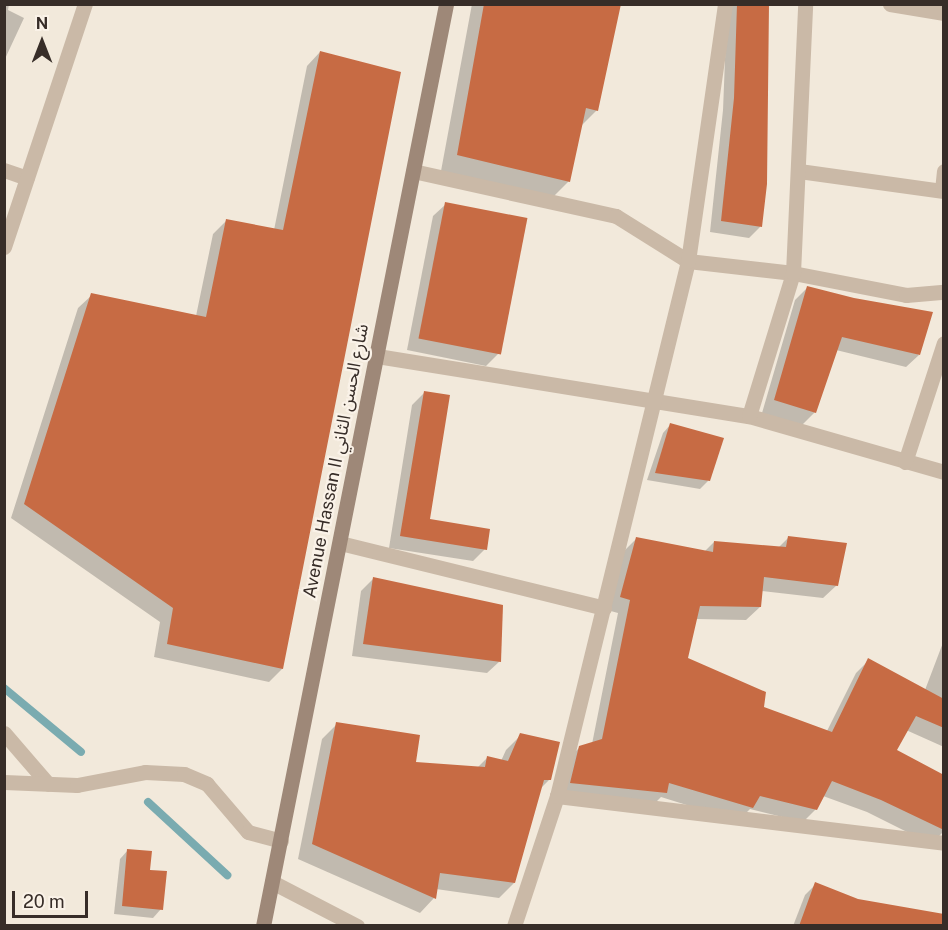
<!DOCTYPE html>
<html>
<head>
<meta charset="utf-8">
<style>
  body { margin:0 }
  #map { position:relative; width:948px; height:930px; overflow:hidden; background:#f2e9db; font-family:"Public Sans","Noto Sans Arabic",sans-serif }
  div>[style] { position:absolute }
  .shadow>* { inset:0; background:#0003 }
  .stream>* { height:8px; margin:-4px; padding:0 4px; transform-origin:4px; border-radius:4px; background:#7aabb0 }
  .building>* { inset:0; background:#c76b44; transform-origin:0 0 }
  .street>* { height:15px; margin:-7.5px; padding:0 7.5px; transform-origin:7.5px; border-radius:7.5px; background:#cab9a7 }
  .secondary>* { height:15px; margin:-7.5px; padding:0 7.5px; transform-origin:7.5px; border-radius:7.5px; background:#9e8878 }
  span { translate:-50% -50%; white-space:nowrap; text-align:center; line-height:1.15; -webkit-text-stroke:4.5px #faf2e8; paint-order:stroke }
  .street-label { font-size:18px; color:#372d28 }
  .frame { position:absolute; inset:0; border:6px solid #372d28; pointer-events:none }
  .north { position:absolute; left:12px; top:12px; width:60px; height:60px; -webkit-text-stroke:4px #faf2e8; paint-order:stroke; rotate:0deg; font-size:16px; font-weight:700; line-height:24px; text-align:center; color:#372d28 }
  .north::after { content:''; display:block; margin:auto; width:21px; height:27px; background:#372d28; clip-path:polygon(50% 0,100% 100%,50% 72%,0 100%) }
  .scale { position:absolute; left:12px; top:891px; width:76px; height:27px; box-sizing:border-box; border:3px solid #372d28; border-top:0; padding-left:8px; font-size:18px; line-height:21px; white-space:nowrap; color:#372d28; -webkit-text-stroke:4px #faf2e8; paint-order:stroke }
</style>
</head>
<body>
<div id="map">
  <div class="shadow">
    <i style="clip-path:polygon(4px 4px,9px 4px,8px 10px,24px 18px,4px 61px)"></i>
    <i style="clip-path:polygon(472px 4px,619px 4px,597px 110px,580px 127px,569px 181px,553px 197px,441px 171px)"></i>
    <i style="clip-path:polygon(731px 4px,767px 4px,766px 184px,760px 227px,749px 238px,710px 232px,723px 110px,727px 8px)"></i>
    <i style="clip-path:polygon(320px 52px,282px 669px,269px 682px,154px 657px,160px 622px,11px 518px,78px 308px,92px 295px,196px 316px,213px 234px,227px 220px,274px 230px,307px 66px)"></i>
    <i style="clip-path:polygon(446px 204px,525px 219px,498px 354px,486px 366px,407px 350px,433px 216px)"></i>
    <i style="clip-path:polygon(808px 287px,919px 355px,906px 367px,836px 350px,815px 412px,802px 425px,762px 413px,795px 300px)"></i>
    <i style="clip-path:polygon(425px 392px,428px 521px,485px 549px,473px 561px,389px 548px,412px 405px)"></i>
    <i style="clip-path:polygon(671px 424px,708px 481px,700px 489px,647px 480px,663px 433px)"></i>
    <i style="clip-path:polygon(637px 538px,704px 552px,714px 542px,778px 548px,788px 538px,837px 585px,823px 598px,761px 591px,760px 607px,746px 620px,696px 619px,686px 659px,762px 708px,827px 731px,856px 673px,869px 660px,925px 690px,944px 640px,944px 747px,906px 730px,895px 750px,944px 776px,944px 831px,931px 844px,867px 812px,823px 796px,816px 809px,803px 822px,750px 809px,738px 821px,661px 797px,652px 806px,558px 795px,566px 761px,580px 747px,592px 744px,618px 613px,607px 610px,623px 552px)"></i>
    <i style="clip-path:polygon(373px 579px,500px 661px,487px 673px,352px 656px,361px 591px)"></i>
    <i style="clip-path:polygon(337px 724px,414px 764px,477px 768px,487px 758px,501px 761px,506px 750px,521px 735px,549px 780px,540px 789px,514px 883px,499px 898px,436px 889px,434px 898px,420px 913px,298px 859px,322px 739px)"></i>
    <i style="clip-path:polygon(128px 850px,149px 871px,161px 909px,153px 918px,114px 914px,120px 859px)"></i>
    <i style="clip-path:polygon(816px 884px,919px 926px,793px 926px,805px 895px)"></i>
  </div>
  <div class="stream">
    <i style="left:4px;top:688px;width:100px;rotate:39.7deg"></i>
    <i style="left:148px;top:802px;width:108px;rotate:42.7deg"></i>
  </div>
  <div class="building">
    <i style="clip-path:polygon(484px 4px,621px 4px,598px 111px,586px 108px,570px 182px,457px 155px)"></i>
    <i style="clip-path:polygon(737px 4px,769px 4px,767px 184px,762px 227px,721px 221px,734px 98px)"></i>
    <i style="clip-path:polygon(320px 51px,401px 72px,283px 669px,167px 644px,173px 608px,24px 504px,91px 293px,206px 317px,226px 219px,283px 230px)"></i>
    <i style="left:445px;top:202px;width:84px;height:139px;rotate:11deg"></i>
    <i style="clip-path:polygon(807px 286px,854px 298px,933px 312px,920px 355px,842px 337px,816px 413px,774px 400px)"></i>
    <i style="clip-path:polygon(424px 391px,450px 395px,430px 519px,490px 529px,487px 550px,400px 536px)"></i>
    <i style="clip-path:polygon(670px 423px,724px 438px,710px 481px,655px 473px)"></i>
    <i style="clip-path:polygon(788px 536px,847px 543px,838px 586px,764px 577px,761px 607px,700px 606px,688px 658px,766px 692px,764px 707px,832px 732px,868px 658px,944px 699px,944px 728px,916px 716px,897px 750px,944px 775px,944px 830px,881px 800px,832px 781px,817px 810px,760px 796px,753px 808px,669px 783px,667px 793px,570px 783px,579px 746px,602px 739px,630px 600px,620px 597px,636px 537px,713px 552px,714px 541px,786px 547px)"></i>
    <i style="clip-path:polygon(373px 577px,503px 605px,501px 662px,363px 644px)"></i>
    <i style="clip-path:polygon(336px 722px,420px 735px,416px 762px,485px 767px,487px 756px,508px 761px,520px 733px,560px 742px,551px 780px,544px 780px,515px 883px,440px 873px,436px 899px,312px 844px)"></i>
    <i style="clip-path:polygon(127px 849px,152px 851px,150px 870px,167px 871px,163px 910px,122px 906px)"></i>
    <i style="clip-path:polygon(815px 882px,858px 899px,944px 914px,944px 926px,799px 926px)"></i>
  </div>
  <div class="street">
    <i style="left:890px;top:4px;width:55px;rotate:9.5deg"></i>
    <i style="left:4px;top:170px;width:24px;rotate:19deg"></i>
    <i style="left:413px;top:171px;width:208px;rotate:12.5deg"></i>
    <i style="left:616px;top:216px;width:85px;rotate:32deg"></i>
    <i style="left:688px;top:261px;width:106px;rotate:6.5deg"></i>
    <i style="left:793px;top:273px;width:115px;rotate:11deg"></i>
    <i style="left:906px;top:295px;width:38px;rotate:-5deg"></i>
    <i style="left:799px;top:171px;width:146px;rotate:7.9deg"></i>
    <i style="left:942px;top:190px;width:19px;rotate:-84deg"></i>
    <i style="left:4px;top:247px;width:256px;rotate:-71.6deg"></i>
    <i style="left:377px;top:356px;width:377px;rotate:9.2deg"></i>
    <i style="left:749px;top:416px;width:203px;rotate:16deg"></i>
    <i style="left:749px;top:416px;width:150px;rotate:-72.9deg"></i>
    <i style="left:793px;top:273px;width:269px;rotate:-87.4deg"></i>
    <i style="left:905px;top:462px;width:125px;rotate:-71.9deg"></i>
    <i style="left:340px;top:543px;width:272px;rotate:13.8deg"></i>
    <i style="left:4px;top:733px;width:67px;rotate:49.2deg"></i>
    <i style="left:4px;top:782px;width:73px;rotate:2.4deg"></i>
    <i style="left:77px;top:785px;width:69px;rotate:-10.8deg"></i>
    <i style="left:145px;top:772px;width:39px;rotate:3deg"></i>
    <i style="left:184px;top:774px;width:25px;rotate:23deg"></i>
    <i style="left:207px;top:784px;width:63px;rotate:49.5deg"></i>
    <i style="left:248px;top:832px;width:34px;rotate:15deg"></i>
    <i style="left:557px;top:796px;width:390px;rotate:6.9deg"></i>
    <i style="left:272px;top:882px;width:96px;rotate:27.4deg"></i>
    <i style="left:514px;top:926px;width:137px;rotate:-71.7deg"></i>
    <i style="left:557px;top:796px;width:551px;rotate:-76.24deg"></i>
    <i style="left:688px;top:261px;width:260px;rotate:-81.8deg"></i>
  </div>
  <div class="secondary">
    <i style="left:263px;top:926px;width:940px;rotate:-78.77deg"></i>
  </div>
  <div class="street-label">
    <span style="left:336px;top:461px;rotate:-79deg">Avenue Hassan II شارع الحسن الثاني</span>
  </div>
  <div class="frame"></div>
  <div class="north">N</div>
  <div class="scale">20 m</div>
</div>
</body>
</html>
